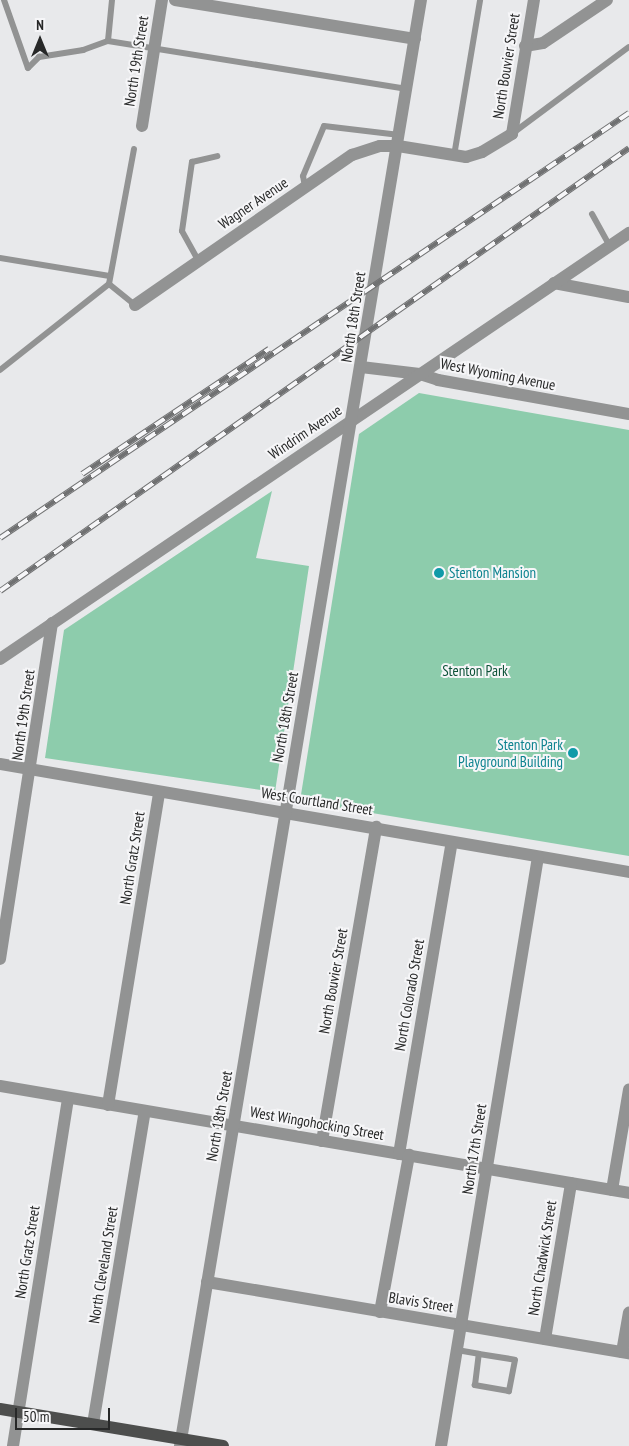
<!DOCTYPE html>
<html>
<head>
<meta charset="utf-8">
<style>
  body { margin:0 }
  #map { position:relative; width:629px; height:1446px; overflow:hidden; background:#e8e9eb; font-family:"PT Sans Narrow",sans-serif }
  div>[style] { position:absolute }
  .green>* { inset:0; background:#8dccac }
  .lane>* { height:6px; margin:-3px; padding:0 3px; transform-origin:3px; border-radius:3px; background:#929393 }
  .street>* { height:12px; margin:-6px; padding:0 6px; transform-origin:6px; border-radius:6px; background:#929393 }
  .primary>* { height:12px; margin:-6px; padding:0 6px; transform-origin:6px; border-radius:6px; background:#4d4e4d }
  .rail>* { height:5.5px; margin-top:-2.75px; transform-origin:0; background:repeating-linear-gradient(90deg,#f6f6f8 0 11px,#707172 0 22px); box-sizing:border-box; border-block:1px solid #707172 }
  .dots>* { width:14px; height:14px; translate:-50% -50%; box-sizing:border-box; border:2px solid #f6f6f8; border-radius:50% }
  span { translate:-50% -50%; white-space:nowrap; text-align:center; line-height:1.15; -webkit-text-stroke:4px #f6f6f8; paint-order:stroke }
  .street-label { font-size:15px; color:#272828 }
  .culture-label { font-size:15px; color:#0d838f }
  .left { translate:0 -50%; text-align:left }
  .right { translate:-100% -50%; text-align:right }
  .park-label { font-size:15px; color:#0c5238 }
  .north { position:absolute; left:15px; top:15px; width:50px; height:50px; -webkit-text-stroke:4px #f6f6f8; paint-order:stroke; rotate:0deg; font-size:14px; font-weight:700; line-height:20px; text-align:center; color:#272828 }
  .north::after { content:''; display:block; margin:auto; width:18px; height:22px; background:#272828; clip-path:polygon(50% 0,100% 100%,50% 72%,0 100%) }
  .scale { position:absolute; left:15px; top:1408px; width:95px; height:22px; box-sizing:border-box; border:2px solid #272828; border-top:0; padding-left:6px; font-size:15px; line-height:18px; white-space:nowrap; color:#272828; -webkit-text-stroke:4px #f6f6f8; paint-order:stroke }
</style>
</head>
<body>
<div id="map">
  <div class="green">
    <i style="clip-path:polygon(419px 393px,629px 430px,629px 856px,300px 801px,359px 434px)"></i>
    <i style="clip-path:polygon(272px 491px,256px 558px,309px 566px,275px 792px,45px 758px,64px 630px)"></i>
  </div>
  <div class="lane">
    <i style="left:4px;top:0;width:72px;rotate:70.6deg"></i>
    <i style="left:28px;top:68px;width:16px;rotate:-45deg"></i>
    <i style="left:39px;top:57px;width:45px;rotate:-9deg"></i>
    <i style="left:83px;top:50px;width:27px;rotate:-20deg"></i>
    <i style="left:112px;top:0;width:41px;rotate:95.6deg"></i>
    <i style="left:108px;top:41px;width:303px;rotate:9.1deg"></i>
    <i style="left:513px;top:133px;width:144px;rotate:-36.6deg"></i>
    <i style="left:134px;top:149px;width:137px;rotate:100.5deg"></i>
    <i style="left:109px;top:284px;width:33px;rotate:39deg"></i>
    <i style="left:454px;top:156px;width:158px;rotate:-80.5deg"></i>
    <i style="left:305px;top:187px;width:11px;rotate:-100deg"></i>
    <i style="left:303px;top:176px;width:54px;rotate:-67.2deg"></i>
    <i style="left:324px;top:126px;width:76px;rotate:6.8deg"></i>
    <i style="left:592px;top:214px;width:37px;rotate:61deg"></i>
    <i style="left:0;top:258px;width:111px;rotate:9.3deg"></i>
    <i style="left:198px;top:260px;width:33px;rotate:-119deg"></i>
    <i style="left:182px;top:231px;width:70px;rotate:-81.8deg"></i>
    <i style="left:192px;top:162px;width:26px;rotate:-13deg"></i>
    <i style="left:0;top:370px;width:139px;rotate:-38.3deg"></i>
    <i style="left:457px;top:1350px;width:22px;rotate:10deg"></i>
    <i style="left:479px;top:1354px;width:36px;rotate:9deg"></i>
    <i style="left:515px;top:1360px;width:32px;rotate:101deg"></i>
    <i style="left:509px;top:1391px;width:35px;rotate:-170deg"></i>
    <i style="left:475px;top:1385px;width:31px;rotate:-83deg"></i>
  </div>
  <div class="street">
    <i style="left:175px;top:0;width:243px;rotate:9.2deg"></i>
    <i style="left:525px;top:46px;width:18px;rotate:-9deg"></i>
    <i style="left:543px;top:43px;width:77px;rotate:-33.9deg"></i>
    <i style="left:142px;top:126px;width:128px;rotate:-81deg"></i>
    <i style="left:554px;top:283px;width:76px;rotate:10.6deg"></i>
    <i style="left:135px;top:305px;width:264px;rotate:-34.7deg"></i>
    <i style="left:352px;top:155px;width:29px;rotate:-18deg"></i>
    <i style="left:380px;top:146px;width:18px"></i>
    <i style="left:398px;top:146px;width:69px;rotate:9.2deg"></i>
    <i style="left:466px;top:157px;width:17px;rotate:-17deg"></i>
    <i style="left:482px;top:152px;width:35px;rotate:-31deg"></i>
    <i style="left:512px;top:134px;width:136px;rotate:-80.7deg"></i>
    <i style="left:361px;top:367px;width:59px;rotate:6.8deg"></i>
    <i style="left:420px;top:374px;width:19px;rotate:18deg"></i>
    <i style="left:438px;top:380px;width:194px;rotate:10.1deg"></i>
    <i style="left:0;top:659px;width:760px;rotate:-34.11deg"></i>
    <i style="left:0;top:764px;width:638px;rotate:9.74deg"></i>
    <i style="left:0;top:959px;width:340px;rotate:-81.2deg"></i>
    <i style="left:0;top:1086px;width:638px;rotate:9.65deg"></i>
    <i style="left:108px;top:1105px;width:316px;rotate:-80.7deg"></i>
    <i style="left:322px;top:1141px;width:319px;rotate:-80.2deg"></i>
    <i style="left:399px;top:1154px;width:316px;rotate:-80.4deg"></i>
    <i style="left:612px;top:1190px;width:102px;rotate:-80.4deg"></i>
    <i style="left:207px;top:1282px;width:428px;rotate:9.6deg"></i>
    <i style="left:380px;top:1312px;width:160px;rotate:-79.5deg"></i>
    <i style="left:545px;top:1339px;width:158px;rotate:-80.5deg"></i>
    <i style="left:622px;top:1352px;width:40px;rotate:-80deg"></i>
    <i style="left:93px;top:1424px;width:317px;rotate:-80.6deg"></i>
    <i style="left:13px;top:1446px;width:352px;rotate:-81deg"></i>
    <i style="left:180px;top:1446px;width:1466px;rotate:-80.54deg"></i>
    <i style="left:441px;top:1446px;width:597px;rotate:-80.65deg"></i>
  </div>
  <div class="primary">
    <i style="left:0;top:1409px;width:226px;rotate:9.4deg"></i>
  </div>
  <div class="rail">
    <i style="left:82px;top:474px;width:225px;rotate:-33.8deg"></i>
    <i style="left:0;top:538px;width:759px;rotate:-34.05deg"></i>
    <i style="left:0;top:591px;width:769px;rotate:-35.16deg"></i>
  </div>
  <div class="dots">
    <i style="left:439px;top:573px;background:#0f9aa8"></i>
    <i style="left:573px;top:753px;background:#0f9aa8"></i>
  </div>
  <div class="street-label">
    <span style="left:136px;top:61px;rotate:-81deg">North 19th Street</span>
    <span style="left:506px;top:66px;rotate:-81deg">North Bouvier Street</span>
    <span style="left:253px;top:203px;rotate:-34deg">Wagner Avenue</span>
    <span style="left:353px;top:317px;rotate:-81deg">North 18th Street</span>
    <span style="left:498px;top:374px;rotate:11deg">West Wyoming Avenue</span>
    <span style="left:305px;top:432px;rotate:-34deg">Windrim Avenue</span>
    <span style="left:23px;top:715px;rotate:-82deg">North 19th Street</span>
    <span style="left:285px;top:717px;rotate:-80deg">North 18th Street</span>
    <span style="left:317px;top:801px;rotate:9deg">West Courtland Street</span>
    <span style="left:132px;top:858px;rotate:-81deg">North Gratz Street</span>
    <span style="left:333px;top:981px;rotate:-80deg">North Bouvier Street</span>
    <span style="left:409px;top:995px;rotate:-80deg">North Colorado Street</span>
    <span style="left:219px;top:1116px;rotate:-80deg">North 18th Street</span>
    <span style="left:317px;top:1123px;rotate:10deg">West Wingohocking Street</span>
    <span style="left:474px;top:1149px;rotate:-81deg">North 17th Street</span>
    <span style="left:27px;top:1252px;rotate:-81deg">North Gratz Street</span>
    <span style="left:542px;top:1258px;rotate:-81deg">North Chadwick Street</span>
    <span style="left:103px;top:1265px;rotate:-81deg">North Cleveland Street</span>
    <span style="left:421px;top:1302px;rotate:9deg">Blavis Street</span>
  </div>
  <div class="culture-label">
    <span class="left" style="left:449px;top:573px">Stenton Mansion</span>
    <span class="right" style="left:563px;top:753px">Stenton Park<br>Playground Building</span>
  </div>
  <div class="park-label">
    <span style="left:475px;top:671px">Stenton Park</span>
  </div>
  <div class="north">N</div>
  <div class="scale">50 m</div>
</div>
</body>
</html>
